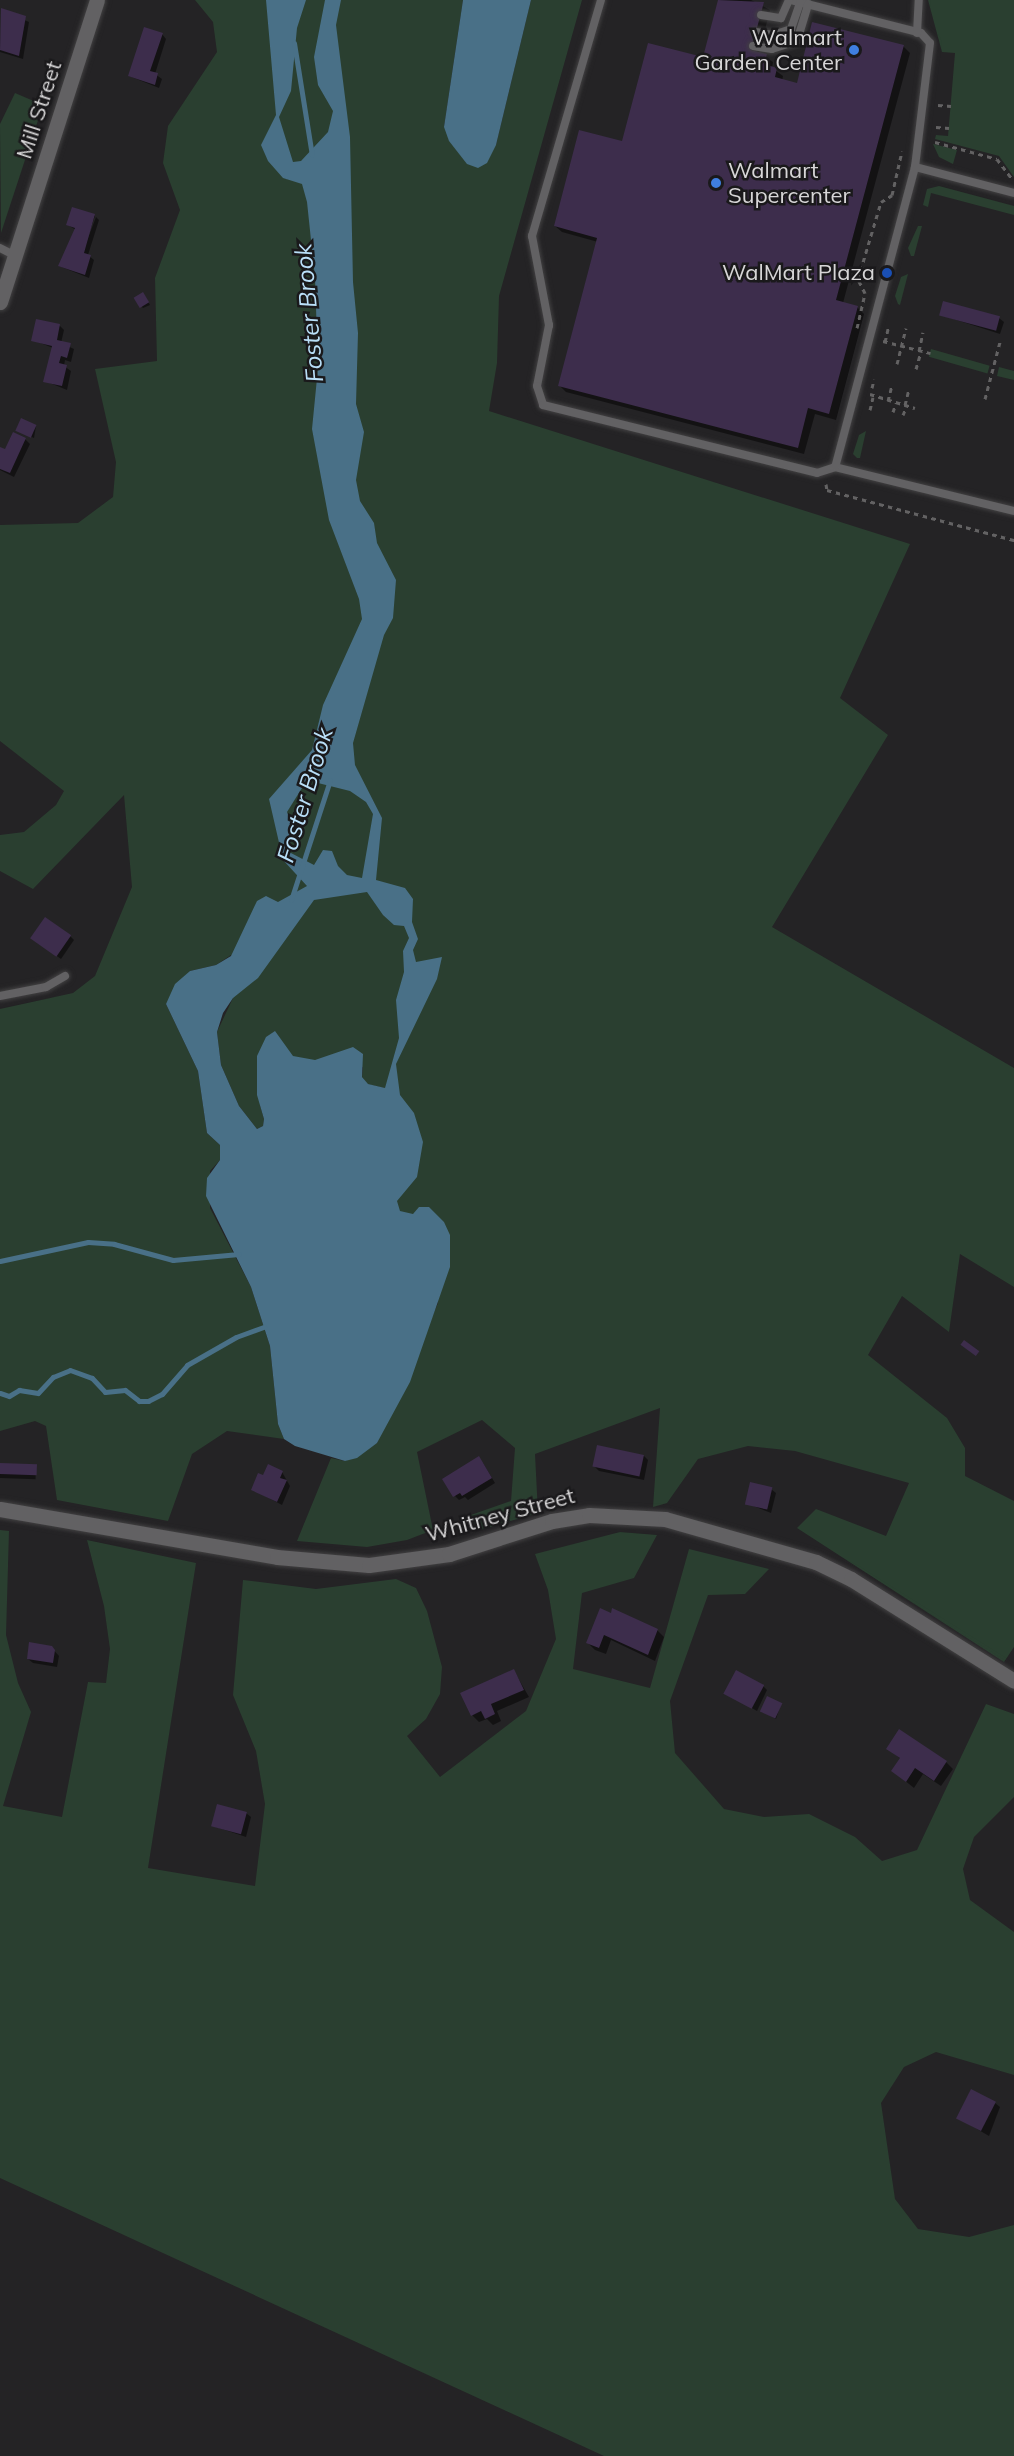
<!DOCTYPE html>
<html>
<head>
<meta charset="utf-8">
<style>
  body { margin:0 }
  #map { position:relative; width:1014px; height:2456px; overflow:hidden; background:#242325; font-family:Mulish,sans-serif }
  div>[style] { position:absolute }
  .green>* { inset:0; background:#2a3f30; transform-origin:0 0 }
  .water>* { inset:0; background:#497087 }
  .shadow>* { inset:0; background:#0007; transform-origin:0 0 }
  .stream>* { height:5px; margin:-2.5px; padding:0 2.5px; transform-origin:2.5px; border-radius:2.5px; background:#497087 }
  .building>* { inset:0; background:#3d2d4c; transform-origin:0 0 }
  .path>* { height:3px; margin-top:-1.5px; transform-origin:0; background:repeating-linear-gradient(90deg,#636263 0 4.5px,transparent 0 9px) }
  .roads { filter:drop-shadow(0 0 2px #424142) drop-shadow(0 0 2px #424142) }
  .lane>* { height:8px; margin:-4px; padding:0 4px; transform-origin:4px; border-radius:4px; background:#626163 }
  .street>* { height:15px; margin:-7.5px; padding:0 7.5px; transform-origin:7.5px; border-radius:7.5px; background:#626163 }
  .dots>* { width:16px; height:16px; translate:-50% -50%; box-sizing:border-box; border:3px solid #1a191b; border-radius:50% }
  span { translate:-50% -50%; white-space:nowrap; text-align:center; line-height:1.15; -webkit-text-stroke:5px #1a191b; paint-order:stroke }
  .poi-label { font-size:22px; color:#d7d6d7 }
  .right { translate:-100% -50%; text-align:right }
  .left { translate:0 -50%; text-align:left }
  .street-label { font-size:22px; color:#d7d6d7 }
  .water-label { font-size:24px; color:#b9dff8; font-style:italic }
</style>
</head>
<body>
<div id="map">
  <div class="green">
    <i style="clip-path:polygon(195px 0,463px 0,444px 127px,496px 145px,531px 0,582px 0,499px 296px,497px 363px,489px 411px,910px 544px,840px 698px,888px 735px,772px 927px,1014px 1068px,1014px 1287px,960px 1254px,949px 1332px,902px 1296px,868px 1355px,947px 1418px,965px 1448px,965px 1476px,1014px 1501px,1014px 1647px,1004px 1662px,797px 1528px,816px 1509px,886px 1536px,909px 1483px,795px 1451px,748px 1446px,698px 1459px,667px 1503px,653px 1507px,660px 1408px,535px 1454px,538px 1513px,480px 1530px,468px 1516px,511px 1501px,515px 1448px,482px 1420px,417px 1452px,433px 1530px,407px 1540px,367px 1547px,297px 1541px,331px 1458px,345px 1461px,377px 1443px,438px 1303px,400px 1222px,370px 1196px,384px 1088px,367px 1084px,362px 1077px,363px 1067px,260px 1105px,264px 1119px,263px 1126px,257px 1129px,239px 1106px,221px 1065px,217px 1032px,233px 998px,231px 955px,216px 965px,190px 971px,166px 1004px,198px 1071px,207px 1133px,220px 1145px,220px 1160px,210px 1171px,210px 1208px,251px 1287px,270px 1346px,278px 1424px,284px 1439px,227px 1431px,192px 1454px,168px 1521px,57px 1500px,46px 1426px,35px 1421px,0 1431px,0 1009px,73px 993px,95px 976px,132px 887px,124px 795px,33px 889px,0 871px,0 835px,24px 832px,56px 805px,64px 791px,0 741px,0 525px,78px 523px,113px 497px,116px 462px,95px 369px,157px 361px,155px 278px,180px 210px,163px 163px,168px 126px,217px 52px,213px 22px)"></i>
    <i style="clip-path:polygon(928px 0,1014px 0,1014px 177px,999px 156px,935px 139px,936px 135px,948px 136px,955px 53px,942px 52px)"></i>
    <i style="clip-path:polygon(15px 93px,43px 105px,1px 233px,0 124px)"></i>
    <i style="clip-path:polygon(933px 144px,957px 150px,953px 164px,939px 157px)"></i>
    <i style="clip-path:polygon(939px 186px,1014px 206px,1014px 215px,931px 193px,928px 207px,923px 205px,927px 189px)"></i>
    <i style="clip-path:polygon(918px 226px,922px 226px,914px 256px,911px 256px,908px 248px)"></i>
    <i style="clip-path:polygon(908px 274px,900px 305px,898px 304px,895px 296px,901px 277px)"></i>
    <i style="left:931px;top:349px;width:61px;height:8px;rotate:16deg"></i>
    <i style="clip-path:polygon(999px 367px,1014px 371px,1014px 380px,997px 376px)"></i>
    <i style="clip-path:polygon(866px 431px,860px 458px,857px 458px,853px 454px,859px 435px)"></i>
    <i style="clip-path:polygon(0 1530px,9px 1531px,6px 1635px,18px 1683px,31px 1712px,3px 1806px,62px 1817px,88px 1682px,106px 1683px,110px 1649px,104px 1606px,87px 1540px,196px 1563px,148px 1868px,255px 1886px,265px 1804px,256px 1751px,233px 1695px,243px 1580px,316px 1589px,396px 1579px,416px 1588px,427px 1611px,442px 1667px,440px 1694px,426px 1719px,407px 1736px,440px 1777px,526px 1711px,556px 1639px,548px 1590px,535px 1554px,620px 1532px,657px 1535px,634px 1578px,582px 1593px,573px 1669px,650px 1688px,689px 1549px,769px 1569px,745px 1594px,708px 1595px,670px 1701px,675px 1753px,724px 1809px,764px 1817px,809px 1814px,855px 1837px,882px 1861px,917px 1850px,986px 1704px,1014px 1714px,1014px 1797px,974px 1837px,963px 1869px,970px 1900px,1014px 1932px,1014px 2075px,936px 2052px,904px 2067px,881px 2103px,895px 2199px,918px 2229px,969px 2237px,1014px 2225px,1014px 2456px,604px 2456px,0 2178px)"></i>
  </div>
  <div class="water">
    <i style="clip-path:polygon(evenodd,266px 0,306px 0,297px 28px,291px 91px,279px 117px,293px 162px,301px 161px,328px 132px,333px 111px,318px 85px,314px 57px,325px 0,341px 0,336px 25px,350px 137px,353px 282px,358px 333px,356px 404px,364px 432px,356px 480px,360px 501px,374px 523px,377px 543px,396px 580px,393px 618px,384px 635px,353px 743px,355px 765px,382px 818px,376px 880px,405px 888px,413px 899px,412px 922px,418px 939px,413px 950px,416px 962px,442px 957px,437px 979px,396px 1064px,400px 1095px,414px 1113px,423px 1142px,417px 1177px,397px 1201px,400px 1211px,413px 1214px,419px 1207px,429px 1207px,444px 1222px,450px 1235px,450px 1267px,410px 1382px,377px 1443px,357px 1458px,345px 1461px,295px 1446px,284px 1439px,278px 1424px,270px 1346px,251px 1287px,206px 1196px,207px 1178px,220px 1160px,220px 1145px,207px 1133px,198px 1071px,166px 1004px,175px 984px,190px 971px,216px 965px,231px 956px,257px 901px,266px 896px,278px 902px,307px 886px,283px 860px,269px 799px,312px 750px,323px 705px,362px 619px,359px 599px,329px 520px,312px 429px,318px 368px,315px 278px,307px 202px,302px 184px,283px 178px,268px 161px,261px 145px,276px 115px,266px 0,312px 772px,318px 783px,350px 791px,366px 802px,373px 814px,362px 878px,347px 875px,338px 866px,332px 851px,323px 850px,314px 865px,289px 852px,293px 826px,287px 812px,312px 772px,266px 0,367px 892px,383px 915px,394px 925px,404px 926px,409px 938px,403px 951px,404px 972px,396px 1000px,399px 1038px,385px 1088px,368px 1084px,362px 1077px,363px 1054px,353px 1047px,315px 1060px,293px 1056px,275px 1031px,266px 1037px,257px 1056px,257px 1095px,264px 1119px,263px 1126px,257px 1129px,239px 1106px,221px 1065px,217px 1032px,223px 1013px,233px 998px,258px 978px,314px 900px,367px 892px)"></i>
    <i style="clip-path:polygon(463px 0,531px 0,496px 145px,487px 163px,478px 168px,467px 164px,449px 141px,444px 127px)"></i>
  </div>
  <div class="shadow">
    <i style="clip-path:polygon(719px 0,751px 0,770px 10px,759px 53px,773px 62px,772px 68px,783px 76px,782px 81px,798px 85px,903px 46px,910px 53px,843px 303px,857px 307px,864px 314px,836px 420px,815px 414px,804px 454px,566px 392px,560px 386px,598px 242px,562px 232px,555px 226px,623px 143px,704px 59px)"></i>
    <i style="clip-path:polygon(2px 10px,29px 22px,23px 59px,0 52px)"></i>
    <i style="clip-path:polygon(162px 34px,166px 39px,155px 74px,162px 79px,159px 88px,129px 76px)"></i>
    <i style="clip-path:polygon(73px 209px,95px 216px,80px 259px,96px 217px,99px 220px,88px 255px,94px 260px,89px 278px,59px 266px,76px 230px,68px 225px)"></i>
    <i style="clip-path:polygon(145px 296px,150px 305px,143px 308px,142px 307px)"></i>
    <i style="clip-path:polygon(941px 315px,999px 318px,1004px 322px,1000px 334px)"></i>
    <i style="clip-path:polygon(60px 326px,64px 330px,61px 343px,74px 349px,71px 362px,65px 360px,64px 366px,71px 371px,67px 390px,45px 381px,53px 348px,33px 340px)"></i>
    <i style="clip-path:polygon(36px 426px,34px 438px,20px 432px)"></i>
    <i style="clip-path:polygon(25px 439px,30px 444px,14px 477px,0 470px,0 449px,6px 451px)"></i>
    <i style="clip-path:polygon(70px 936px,74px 940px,61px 959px,37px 942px)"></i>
    <i style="clip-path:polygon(644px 1456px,648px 1460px,644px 1480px,599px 1471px,594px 1466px)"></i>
    <i style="clip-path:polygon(483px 1463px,495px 1483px,468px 1500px,465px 1497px,459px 1500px,455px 1496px)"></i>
    <i style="left:0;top:1465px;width:36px;height:13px;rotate:2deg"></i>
    <i style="clip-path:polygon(282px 1472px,290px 1486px,282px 1505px,252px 1489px,264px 1477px)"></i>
    <i style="clip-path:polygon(771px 1489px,776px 1493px,771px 1513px,746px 1503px)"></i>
    <i style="clip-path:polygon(601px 1610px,657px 1630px,664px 1637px,655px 1661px,611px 1640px,606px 1654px,595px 1650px,588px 1643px)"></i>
    <i style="clip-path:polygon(51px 1647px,59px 1656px,57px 1667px,33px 1663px,28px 1659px)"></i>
    <i style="clip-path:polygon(514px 1671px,529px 1697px,497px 1711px,501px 1721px,493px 1725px,487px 1719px,479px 1722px,472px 1715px)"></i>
    <i style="clip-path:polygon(763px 1686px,767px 1690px,757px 1711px,726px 1693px)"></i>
    <i style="clip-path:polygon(781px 1704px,776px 1719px,763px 1712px)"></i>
    <i style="clip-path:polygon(888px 1749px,946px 1762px,953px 1769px,941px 1786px,923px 1774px,914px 1788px,893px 1771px,901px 1759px)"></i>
    <i style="clip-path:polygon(246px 1813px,251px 1817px,246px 1837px,213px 1826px)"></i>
    <i style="clip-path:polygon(995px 2103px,1000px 2107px,989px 2136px,958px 2118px)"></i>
  </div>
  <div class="stream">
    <i style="left:294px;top:43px;width:113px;rotate:80.9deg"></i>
    <i style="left:291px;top:900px;width:126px;rotate:-72deg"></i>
    <i style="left:0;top:1261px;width:90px;rotate:-12.2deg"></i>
    <i style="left:88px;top:1242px;width:26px;rotate:4deg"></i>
    <i style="left:114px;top:1244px;width:61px;rotate:15.2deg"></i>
    <i style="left:173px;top:1260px;width:66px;rotate:-5.2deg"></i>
    <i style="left:0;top:1393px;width:9px;rotate:18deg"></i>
    <i style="left:9px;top:1396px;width:12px;rotate:-31deg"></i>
    <i style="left:19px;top:1390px;width:19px;rotate:9deg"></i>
    <i style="left:38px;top:1393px;width:22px;rotate:-47deg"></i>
    <i style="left:53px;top:1377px;width:18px;rotate:-22deg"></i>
    <i style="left:70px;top:1370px;width:23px;rotate:20deg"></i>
    <i style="left:92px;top:1378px;width:19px;rotate:47deg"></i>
    <i style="left:105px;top:1392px;width:20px;rotate:-6deg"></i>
    <i style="left:125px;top:1390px;width:18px;rotate:38deg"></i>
    <i style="left:139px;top:1401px;width:9px"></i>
    <i style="left:148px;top:1401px;width:16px;rotate:-27deg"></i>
    <i style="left:162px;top:1394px;width:38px;rotate:-49deg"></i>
    <i style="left:187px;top:1365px;width:56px;rotate:-29.7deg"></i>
    <i style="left:236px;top:1337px;width:30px;rotate:-20deg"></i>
  </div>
  <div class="building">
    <i style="clip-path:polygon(718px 0,764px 2px,751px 50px,767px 54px,764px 64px,777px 68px,775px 77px,797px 83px,812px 22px,904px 45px,836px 300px,858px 306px,829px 414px,808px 408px,798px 448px,558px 386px,597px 238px,554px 226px,579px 130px,622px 141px,648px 43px,703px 57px)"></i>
    <i style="clip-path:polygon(1px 8px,26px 16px,19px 56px,0 50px)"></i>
    <i style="clip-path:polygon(144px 27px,163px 33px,150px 71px,158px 73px,155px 85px,128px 76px)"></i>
    <i style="clip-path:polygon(72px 207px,95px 214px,84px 253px,91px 255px,85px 275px,58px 266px,75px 228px,66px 225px)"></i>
    <i style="left:143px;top:292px;width:12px;height:11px;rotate:59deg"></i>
    <i style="left:943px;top:301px;width:59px;height:15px;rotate:15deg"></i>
    <i style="clip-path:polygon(36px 319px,60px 324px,57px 340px,71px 343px,67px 358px,61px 356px,59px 363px,67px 365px,62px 386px,43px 382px,52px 346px,31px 341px)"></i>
    <i style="left:21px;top:418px;width:17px;height:14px;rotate:24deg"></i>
    <i style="clip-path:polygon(13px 432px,26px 438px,10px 473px,0 469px,0 447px,5px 449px)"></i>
    <i style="left:45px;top:917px;width:32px;height:26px;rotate:35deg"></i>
    <i style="left:964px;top:1340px;width:19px;height:6px;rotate:36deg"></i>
    <i style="left:597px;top:1445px;width:48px;height:22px;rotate:12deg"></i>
    <i style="clip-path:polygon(479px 1456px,492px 1478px,462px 1496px,460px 1493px,453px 1497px,442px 1479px)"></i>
    <i style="left:0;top:1463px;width:37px;height:11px;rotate:2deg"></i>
    <i style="clip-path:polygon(268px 1464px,283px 1471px,280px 1478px,287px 1480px,277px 1502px,251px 1490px,258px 1473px,263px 1475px)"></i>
    <i style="left:750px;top:1482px;width:23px;height:23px;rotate:13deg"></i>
    <i style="clip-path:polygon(600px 1608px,611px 1613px,612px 1608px,658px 1629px,648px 1655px,604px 1635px,599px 1648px,586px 1643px)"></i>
    <i style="clip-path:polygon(29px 1642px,52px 1646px,55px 1650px,53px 1663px,27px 1659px)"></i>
    <i style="clip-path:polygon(514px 1669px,524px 1690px,491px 1704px,495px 1714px,485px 1719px,481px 1711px,471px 1716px,460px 1693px)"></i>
    <i style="left:736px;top:1670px;width:32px;height:27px;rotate:28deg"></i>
    <i style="left:767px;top:1696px;width:17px;height:17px;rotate:25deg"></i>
    <i style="clip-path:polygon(899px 1729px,947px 1761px,934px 1781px,915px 1768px,906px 1782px,891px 1771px,900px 1758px,886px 1749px)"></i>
    <i style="left:217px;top:1804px;width:31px;height:23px;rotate:15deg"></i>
    <i style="left:971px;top:2089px;width:28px;height:33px;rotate:27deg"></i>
  </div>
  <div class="path">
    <i style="left:938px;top:105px;width:13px;rotate:4deg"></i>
    <i style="left:936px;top:127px;width:13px;rotate:4deg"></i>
    <i style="left:935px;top:142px;width:64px;rotate:15.3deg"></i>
    <i style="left:997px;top:159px;width:25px;rotate:53deg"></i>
    <i style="left:857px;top:328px;width:36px;rotate:-77deg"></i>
    <i style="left:865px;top:293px;width:16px;rotate:-117deg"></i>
    <i style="left:858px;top:279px;width:80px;rotate:-73.4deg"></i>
    <i style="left:881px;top:202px;width:13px;rotate:-32deg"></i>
    <i style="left:892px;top:195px;width:45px;rotate:-77.2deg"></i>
    <i style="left:883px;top:341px;width:49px;rotate:14.3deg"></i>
    <i style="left:885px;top:342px;width:17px;rotate:-77deg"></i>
    <i style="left:919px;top:351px;width:19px;rotate:-78deg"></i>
    <i style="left:897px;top:364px;width:37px;rotate:-76deg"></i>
    <i style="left:916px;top:369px;width:19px;rotate:-74deg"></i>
    <i style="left:872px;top:388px;width:9px;rotate:-77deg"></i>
    <i style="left:870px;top:394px;width:47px;rotate:17.3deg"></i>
    <i style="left:985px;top:399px;width:59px;rotate:-75.3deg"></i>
    <i style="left:888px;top:401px;width:16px;rotate:-76deg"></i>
    <i style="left:905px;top:405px;width:16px;rotate:-76deg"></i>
    <i style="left:870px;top:410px;width:13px;rotate:-77deg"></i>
    <i style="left:893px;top:412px;width:9px;rotate:-72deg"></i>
    <i style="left:903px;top:415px;width:11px;rotate:-68deg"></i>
    <i style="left:826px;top:484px;width:6px;rotate:81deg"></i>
    <i style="left:827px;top:490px;width:194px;rotate:15deg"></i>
  </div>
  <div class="roads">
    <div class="lane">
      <i style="left:601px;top:0;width:246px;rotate:106.3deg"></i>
      <i style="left:532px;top:236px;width:91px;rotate:79.2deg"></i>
      <i style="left:549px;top:325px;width:62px;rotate:101.1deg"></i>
      <i style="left:537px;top:386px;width:20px;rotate:72deg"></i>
      <i style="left:543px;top:405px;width:282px;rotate:13.9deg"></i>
      <i style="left:817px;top:473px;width:19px;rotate:-18deg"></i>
      <i style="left:835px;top:467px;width:184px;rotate:13.8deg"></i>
      <i style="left:791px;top:0;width:134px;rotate:14.2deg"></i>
      <i style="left:921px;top:33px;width:13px;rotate:48deg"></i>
      <i style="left:930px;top:43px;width:125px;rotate:96.9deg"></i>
      <i style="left:915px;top:167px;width:310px;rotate:104.9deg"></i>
      <i style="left:761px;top:15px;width:20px;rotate:9deg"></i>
      <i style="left:781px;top:18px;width:20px;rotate:-66deg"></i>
      <i style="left:756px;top:32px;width:17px;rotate:10deg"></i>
      <i style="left:773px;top:35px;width:19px;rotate:-18deg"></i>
      <i style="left:791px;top:29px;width:28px;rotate:-71deg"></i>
      <i style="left:917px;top:33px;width:33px;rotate:-87deg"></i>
      <i style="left:753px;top:46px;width:19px;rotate:9deg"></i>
      <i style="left:772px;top:49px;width:26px;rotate:-18deg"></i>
      <i style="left:797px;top:41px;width:39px;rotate:-73deg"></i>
      <i style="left:915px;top:167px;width:102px;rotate:14.7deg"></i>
      <i style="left:0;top:248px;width:18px;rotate:27deg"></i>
      <i style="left:0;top:996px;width:47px;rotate:-11.1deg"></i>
      <i style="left:46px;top:987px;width:22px;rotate:-30deg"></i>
    </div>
    <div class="street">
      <i style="left:0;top:302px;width:317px;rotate:-72.2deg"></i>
      <i style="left:0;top:1509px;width:281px;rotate:9.8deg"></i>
      <i style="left:277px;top:1557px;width:92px;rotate:5deg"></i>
      <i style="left:369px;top:1565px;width:81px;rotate:-7.8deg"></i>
      <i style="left:449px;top:1554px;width:108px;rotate:-17.8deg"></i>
      <i style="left:552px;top:1521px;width:37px;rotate:-9deg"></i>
      <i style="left:589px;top:1515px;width:76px;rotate:3deg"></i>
      <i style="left:665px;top:1519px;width:157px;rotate:15.9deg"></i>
      <i style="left:816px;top:1562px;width:39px;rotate:26deg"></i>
      <i style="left:851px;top:1579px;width:192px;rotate:32deg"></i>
    </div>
  </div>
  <div class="dots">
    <i style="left:854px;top:50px;background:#3f7fe0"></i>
    <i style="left:716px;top:183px;background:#3f7fe0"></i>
    <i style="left:887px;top:273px;background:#1a4fb4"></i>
  </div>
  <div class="poi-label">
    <span class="right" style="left:842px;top:50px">Walmart<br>Garden Center</span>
    <span class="left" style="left:728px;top:183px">Walmart<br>Supercenter</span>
    <span class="right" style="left:875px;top:273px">WalMart Plaza</span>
  </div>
  <div class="street-label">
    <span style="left:39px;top:110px;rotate:-72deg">Mill Street</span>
    <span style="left:500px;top:1515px;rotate:-15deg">Whitney Street</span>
  </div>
  <div class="water-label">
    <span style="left:309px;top:313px;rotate:-95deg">Foster Brook</span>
    <span style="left:305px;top:795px;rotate:-73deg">Foster Brook</span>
  </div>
</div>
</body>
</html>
